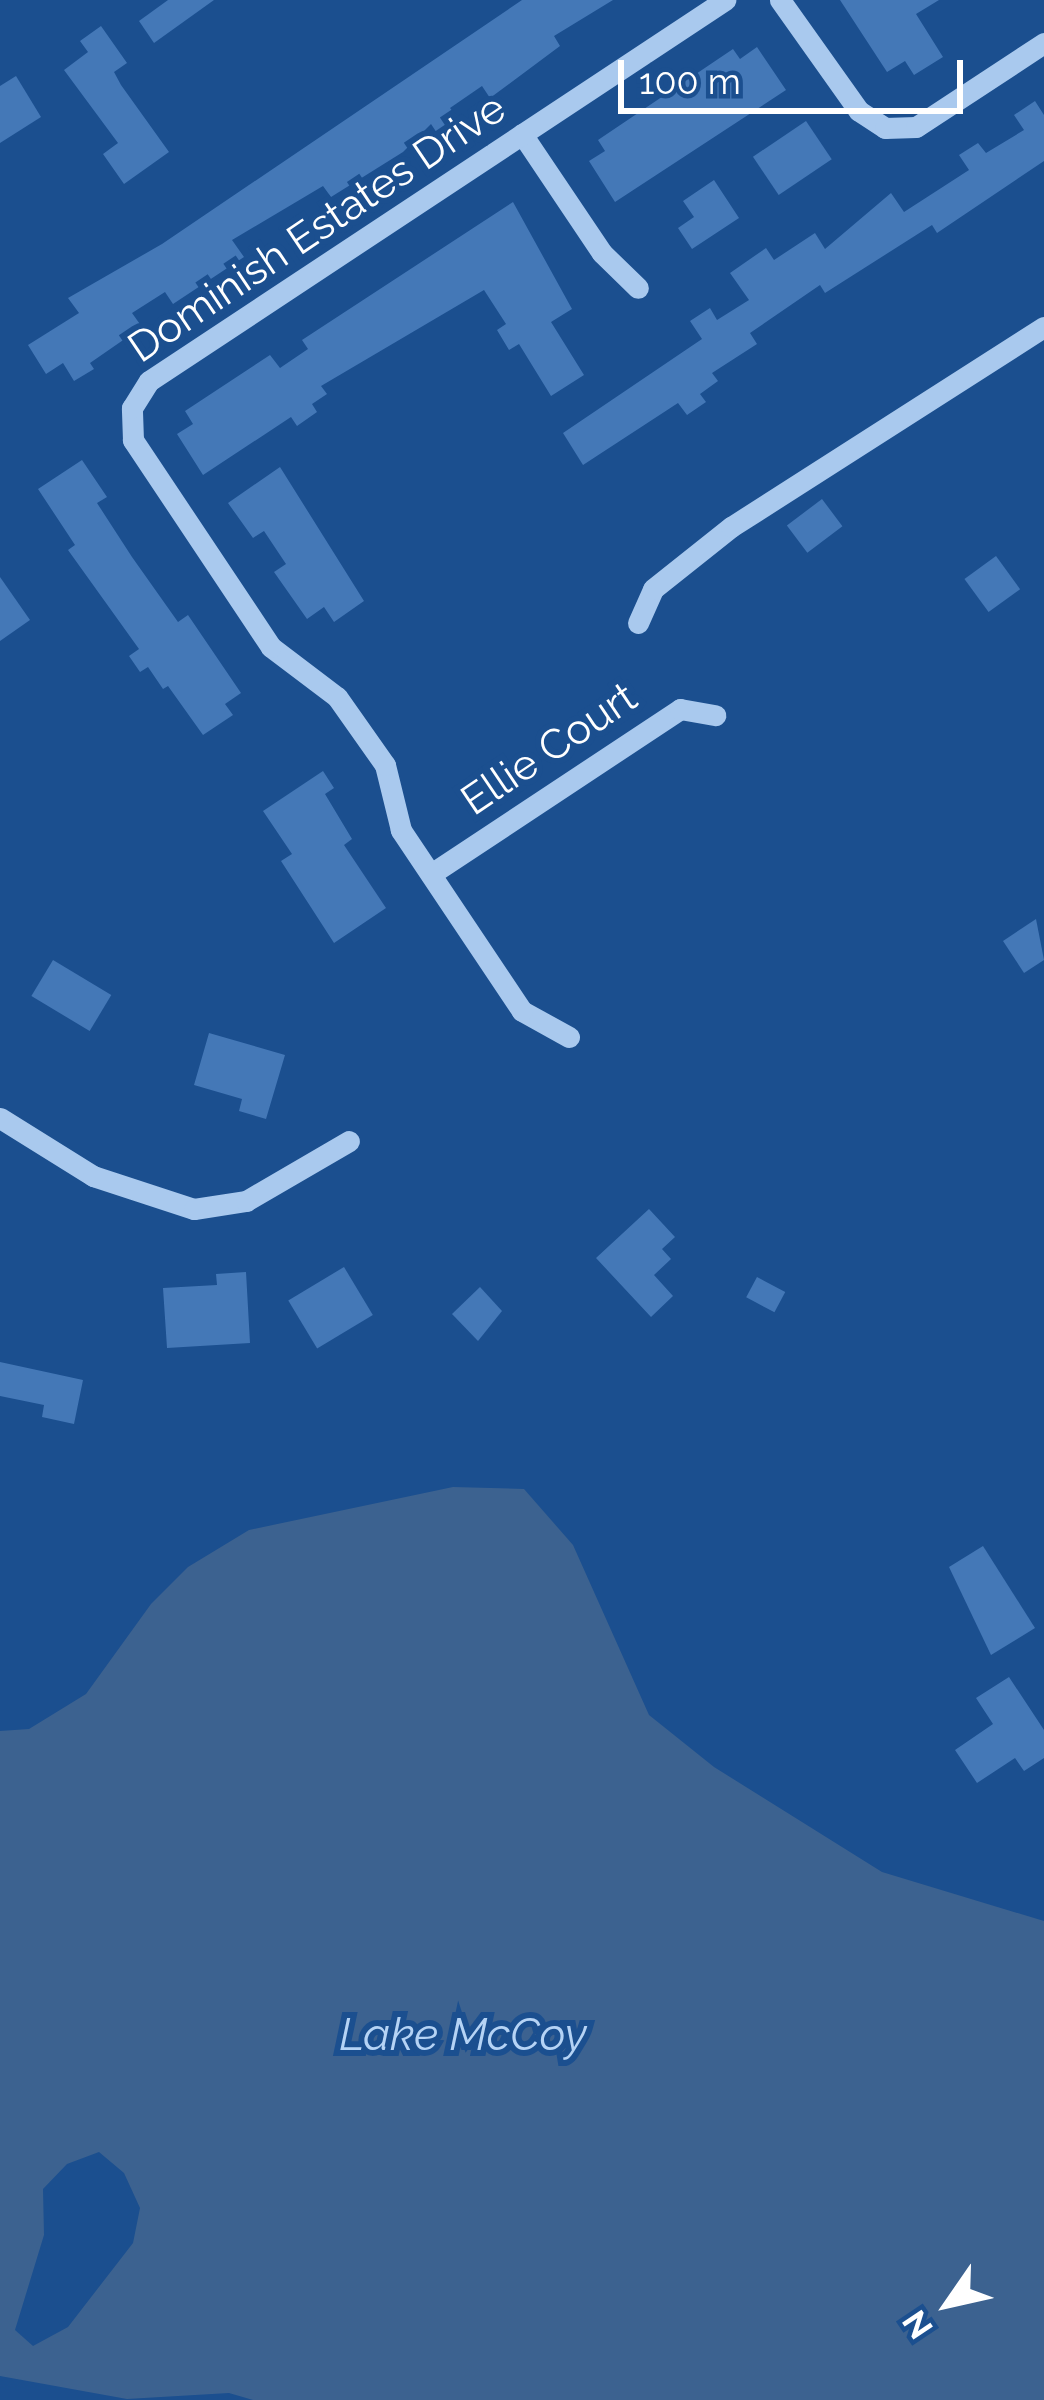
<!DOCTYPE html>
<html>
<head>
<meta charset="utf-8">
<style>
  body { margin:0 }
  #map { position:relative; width:1044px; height:2400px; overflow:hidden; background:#1b4f8f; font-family:Raleway,sans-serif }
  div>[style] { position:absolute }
  .water>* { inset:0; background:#3c6290 }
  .building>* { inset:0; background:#4478b7; transform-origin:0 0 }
  .minor>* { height:21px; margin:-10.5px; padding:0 10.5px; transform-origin:10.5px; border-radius:10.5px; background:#a9c9ee }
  span { translate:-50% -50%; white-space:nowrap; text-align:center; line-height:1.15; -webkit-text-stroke:12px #1b4f8f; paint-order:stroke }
  .street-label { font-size:42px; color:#fff }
  .water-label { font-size:45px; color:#b5d3f5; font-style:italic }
  .north { position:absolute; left:888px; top:2244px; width:120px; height:120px; -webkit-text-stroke:9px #1b4f8f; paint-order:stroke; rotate:236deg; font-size:33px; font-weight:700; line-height:48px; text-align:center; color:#fff }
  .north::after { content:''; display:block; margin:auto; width:42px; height:54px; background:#fff; clip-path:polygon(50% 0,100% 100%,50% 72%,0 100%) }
  .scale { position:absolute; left:618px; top:60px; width:345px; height:54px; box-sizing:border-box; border:6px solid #fff; border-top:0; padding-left:15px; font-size:36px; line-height:42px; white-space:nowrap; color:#fff; -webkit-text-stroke:9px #1b4f8f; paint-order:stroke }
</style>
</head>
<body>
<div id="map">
  <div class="water">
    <i style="clip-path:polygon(evenodd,453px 1487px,524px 1489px,573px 1545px,649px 1715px,714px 1767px,882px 1872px,1044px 1921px,1044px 2400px,253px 2400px,229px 2393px,127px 2399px,0 2376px,0 1731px,29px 1729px,86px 1694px,151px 1604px,188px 1567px,249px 1530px,453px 1487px,99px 2152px,124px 2173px,140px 2208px,133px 2243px,68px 2327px,33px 2346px,15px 2330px,44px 2235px,43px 2189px,67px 2164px,99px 2152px)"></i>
  </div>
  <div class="building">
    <i style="clip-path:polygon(168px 0,214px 0,154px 43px,139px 21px)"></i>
    <i style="clip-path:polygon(522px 0,613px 0,554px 36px,560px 46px,490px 98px,482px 86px,450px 108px,458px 118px,437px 133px,431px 124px,403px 152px,331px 197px,323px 186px,232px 240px,244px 257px,173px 304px,165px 292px,132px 313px,142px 327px,90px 363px,94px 369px,74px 381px,63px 363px,46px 374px,28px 345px,79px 313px,68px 298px,162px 244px)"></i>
    <i style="clip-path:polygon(840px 0,939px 0,916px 14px,943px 57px,914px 75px,905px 61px,887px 72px)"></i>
    <i style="clip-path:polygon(101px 26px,127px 63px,114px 72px,121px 85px,169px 152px,124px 184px,103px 154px,118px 143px,64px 70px,88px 52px,80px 41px)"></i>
    <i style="clip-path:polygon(757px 47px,786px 90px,615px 202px,589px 161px,605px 151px,598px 140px,733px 49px,740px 59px)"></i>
    <i style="clip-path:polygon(16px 76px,41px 117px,0 143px,0 86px)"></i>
    <i style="clip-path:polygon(1035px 101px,1044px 115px,1044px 161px,937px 233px,932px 225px,825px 293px,820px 285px,750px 333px,757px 344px,712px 373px,718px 381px,700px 394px,706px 402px,687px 415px,678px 403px,583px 465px,563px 433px,702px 339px,690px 321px,710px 308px,717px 320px,749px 300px,730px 273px,766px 248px,774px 260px,815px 233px,825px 249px,891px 193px,904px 212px,969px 170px,959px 155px,978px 143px,986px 153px,1024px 130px,1014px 115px)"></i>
    <i style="left:806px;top:121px;width:46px;height:64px;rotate:56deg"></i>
    <i style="clip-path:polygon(714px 180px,739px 218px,692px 249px,678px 228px,694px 217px,683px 201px)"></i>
    <i style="clip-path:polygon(513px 202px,572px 309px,551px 322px,584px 375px,551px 396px,519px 344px,509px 350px,497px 330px,506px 324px,484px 290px,321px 386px,327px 394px,312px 404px,317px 412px,297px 426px,291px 417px,203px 475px,177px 434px,193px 424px,185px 411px,270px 355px,280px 368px,308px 349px,302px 340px)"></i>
    <i style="clip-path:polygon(82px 460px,107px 497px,97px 503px,132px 557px,178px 622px,188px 615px,241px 693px,225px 704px,233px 715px,203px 735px,168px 686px,163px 689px,148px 667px,140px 672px,129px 656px,139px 649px,68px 550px,75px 545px,38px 489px)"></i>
    <i style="clip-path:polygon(280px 467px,364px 601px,334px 622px,324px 607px,307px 619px,274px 572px,286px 564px,264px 531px,253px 538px,228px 503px)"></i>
    <i style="left:822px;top:499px;width:34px;height:44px;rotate:53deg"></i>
    <i style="left:996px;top:556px;width:41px;height:39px;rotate:54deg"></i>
    <i style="clip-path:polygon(0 577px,30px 620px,0 641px)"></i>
    <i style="clip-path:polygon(323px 771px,334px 788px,325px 794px,352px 839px,344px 845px,386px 908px,334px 943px,281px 861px,292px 854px,263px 811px)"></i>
    <i style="clip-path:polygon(1036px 919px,1044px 960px,1024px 973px,1003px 941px)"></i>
    <i style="left:53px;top:960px;width:68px;height:42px;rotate:31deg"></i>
    <i style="clip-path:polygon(209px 1033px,285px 1055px,266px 1119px,239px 1111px,242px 1099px,194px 1085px)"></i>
    <i style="clip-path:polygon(649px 1209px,675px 1237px,662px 1249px,671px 1259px,654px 1275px,673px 1296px,651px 1317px,596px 1258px)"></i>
    <i style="left:344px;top:1267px;width:56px;height:65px;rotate:59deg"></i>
    <i style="clip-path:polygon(246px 1272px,250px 1343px,167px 1348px,163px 1288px,217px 1285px,216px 1274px)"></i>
    <i style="left:757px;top:1277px;width:32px;height:23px;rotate:28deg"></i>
    <i style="clip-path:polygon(480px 1287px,502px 1311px,478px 1341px,452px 1314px)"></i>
    <i style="clip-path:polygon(0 1362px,83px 1380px,74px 1424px,42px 1417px,44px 1405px,0 1396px)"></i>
    <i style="clip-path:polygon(983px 1546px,1035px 1628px,991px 1655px,949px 1567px)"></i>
    <i style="clip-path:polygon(1009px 1677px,1044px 1730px,1044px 1758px,1024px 1771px,1015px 1758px,977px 1783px,955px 1750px,993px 1724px,976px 1698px)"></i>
  </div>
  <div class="minor">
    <i style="left:780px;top:0;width:136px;rotate:54.6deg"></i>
    <i style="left:859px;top:111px;width:31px;rotate:33deg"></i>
    <i style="left:885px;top:128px;width:31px;rotate:-2deg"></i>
    <i style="left:916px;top:127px;width:153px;rotate:-33.3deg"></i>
    <i style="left:522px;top:134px;width:143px;rotate:56.1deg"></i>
    <i style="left:602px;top:253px;width:50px;rotate:44.2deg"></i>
    <i style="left:638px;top:623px;width:37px;rotate:-66deg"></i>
    <i style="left:653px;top:589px;width:100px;rotate:-38.5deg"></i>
    <i style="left:731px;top:527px;width:371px;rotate:-32.6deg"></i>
    <i style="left:431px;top:874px;width:299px;rotate:-33.5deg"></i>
    <i style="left:680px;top:709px;width:36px;rotate:10deg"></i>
    <i style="left:569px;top:1037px;width:54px;rotate:-151deg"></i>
    <i style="left:522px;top:1011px;width:218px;rotate:-123.8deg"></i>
    <i style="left:401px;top:830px;width:67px;rotate:-103.8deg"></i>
    <i style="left:385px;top:765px;width:83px;rotate:-125.2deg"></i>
    <i style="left:337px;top:697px;width:83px;rotate:-142.9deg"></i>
    <i style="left:271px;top:647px;width:249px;rotate:-123.7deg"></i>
    <i style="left:133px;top:440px;width:32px;rotate:-92deg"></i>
    <i style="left:132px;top:408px;width:32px;rotate:-58deg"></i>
    <i style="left:149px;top:381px;width:691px;rotate:-33.48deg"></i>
    <i style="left:0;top:1118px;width:110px;rotate:31.9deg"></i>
    <i style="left:93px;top:1176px;width:106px;rotate:18.1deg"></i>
    <i style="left:194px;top:1209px;width:53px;rotate:-8.7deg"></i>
    <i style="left:246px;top:1201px;width:119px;rotate:-30.2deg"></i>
  </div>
  <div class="street-label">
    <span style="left:317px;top:228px;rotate:-34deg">Dominish Estates Drive</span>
    <span style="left:549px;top:749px;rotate:-34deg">Ellie Court</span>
  </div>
  <div class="water-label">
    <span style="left:463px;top:2035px">Lake McCoy</span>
  </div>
  <div class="north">N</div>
  <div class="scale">100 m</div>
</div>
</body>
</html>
